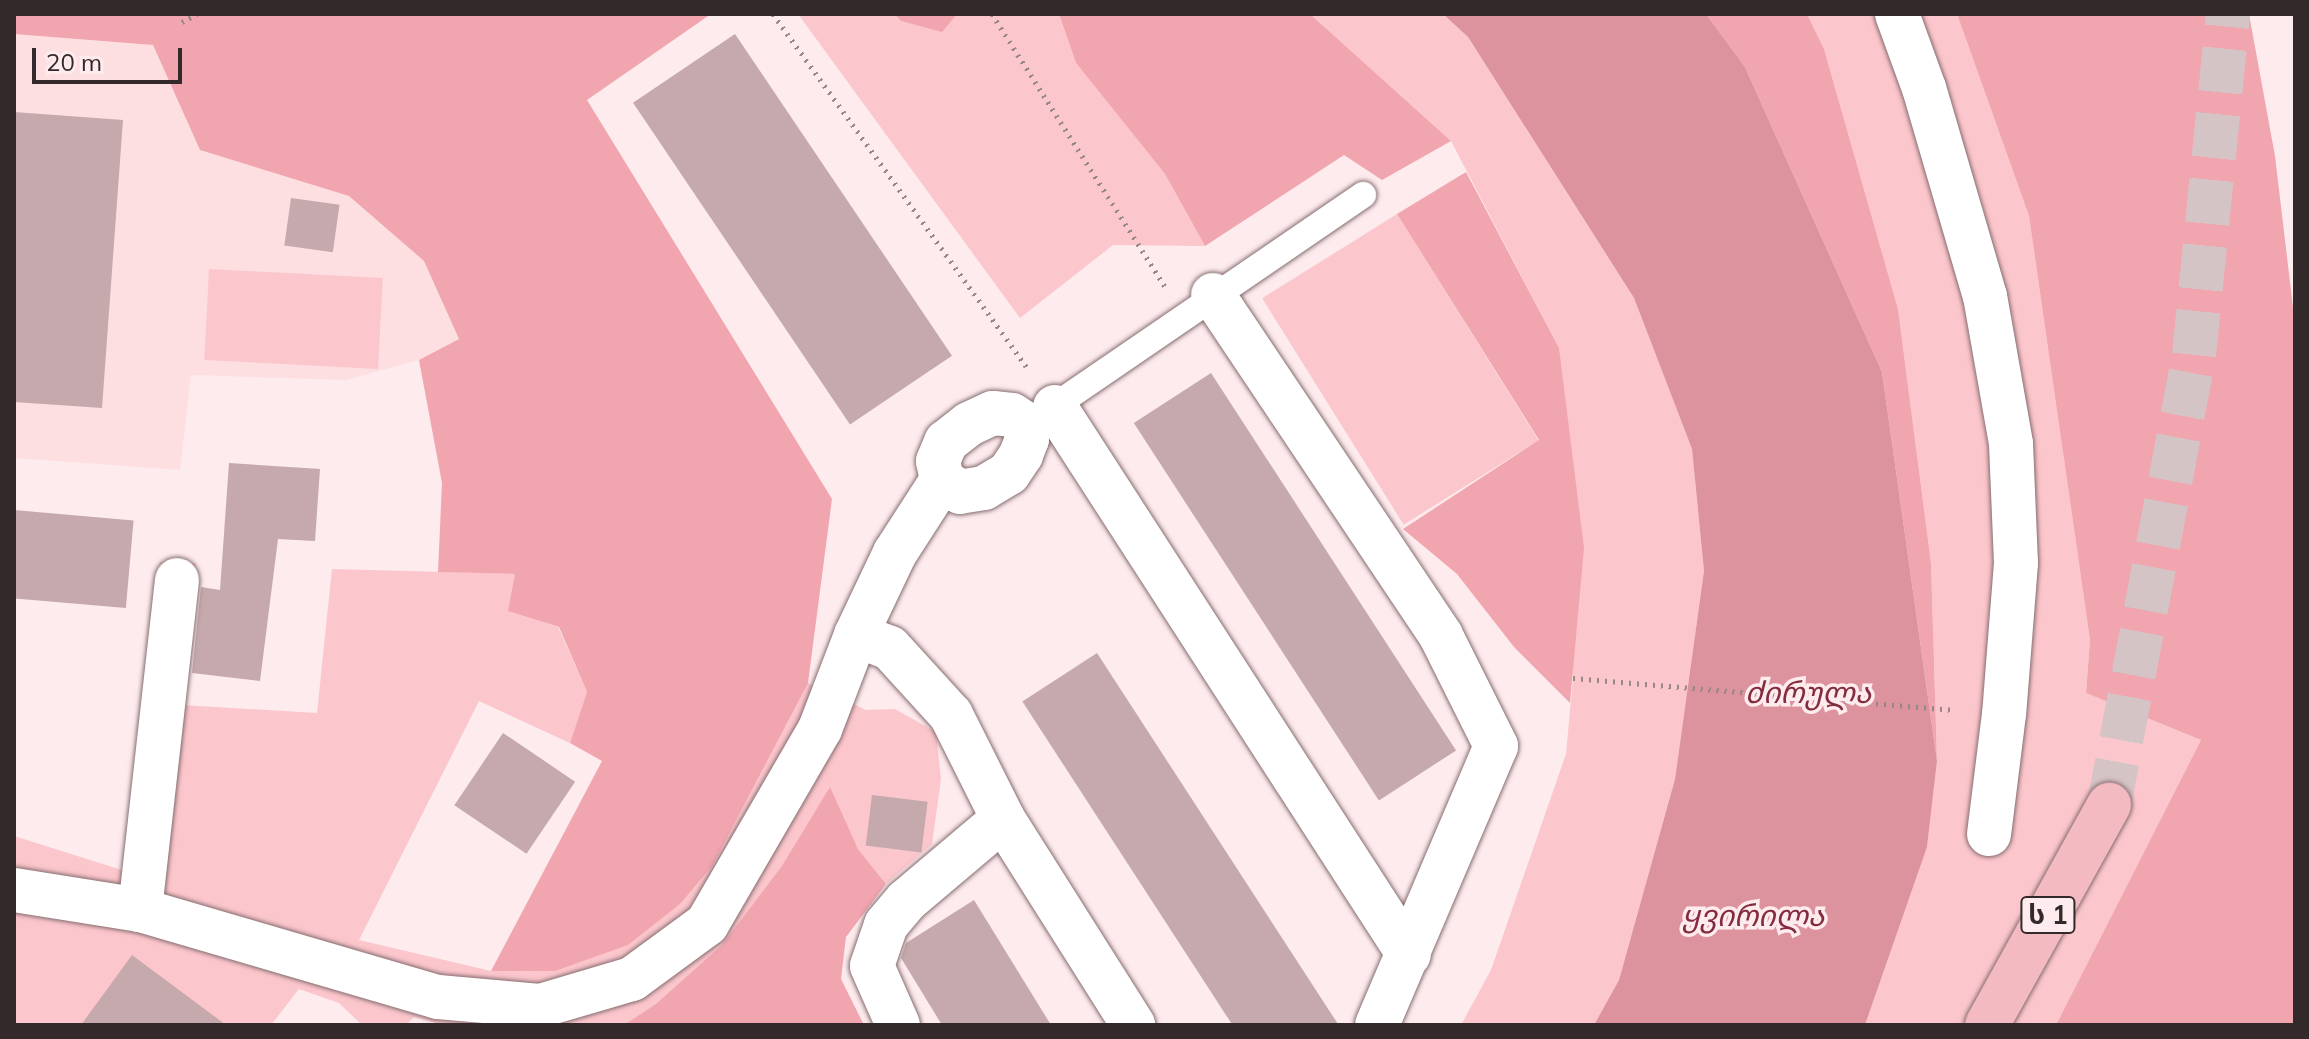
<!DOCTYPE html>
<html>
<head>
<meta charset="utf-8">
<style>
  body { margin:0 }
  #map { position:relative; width:2309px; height:1039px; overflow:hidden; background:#fdebed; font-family:Mulish,"Noto Sans Georgian",sans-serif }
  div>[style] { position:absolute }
  .built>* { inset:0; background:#fddfe2 }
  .green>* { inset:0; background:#fbc6cc; transform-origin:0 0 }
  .forest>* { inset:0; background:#f1a5af }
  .water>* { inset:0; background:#dd939d }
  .building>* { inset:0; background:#c5a9ac; transform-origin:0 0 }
  .motorway-tunnel>* { height:44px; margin-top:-22px; transform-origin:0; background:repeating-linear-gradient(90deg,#d5c4c6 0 44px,transparent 0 66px) }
  .path>* { height:5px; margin-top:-2.5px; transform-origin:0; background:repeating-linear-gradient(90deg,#968789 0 2px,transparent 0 8px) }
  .roads { filter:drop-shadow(0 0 2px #866d70) drop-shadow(0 0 2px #866d70) }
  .service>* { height:26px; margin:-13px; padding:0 13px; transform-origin:13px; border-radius:13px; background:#fff }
  .minor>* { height:44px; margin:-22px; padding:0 22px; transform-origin:22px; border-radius:22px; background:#fff }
  .motorway>* { height:44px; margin:-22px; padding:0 22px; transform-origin:22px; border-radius:22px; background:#f3bbc1 }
  span { translate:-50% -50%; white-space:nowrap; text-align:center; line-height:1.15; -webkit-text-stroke:7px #fdebed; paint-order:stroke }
  .shield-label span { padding:2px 6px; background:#fdebed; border:2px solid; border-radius:6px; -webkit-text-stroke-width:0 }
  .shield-label { font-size:26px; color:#34292a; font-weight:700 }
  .water-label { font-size:30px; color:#842c3f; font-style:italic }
  .frame { position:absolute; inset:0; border:16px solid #34292a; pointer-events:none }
  .scale { position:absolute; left:32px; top:48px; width:150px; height:36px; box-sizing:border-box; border:4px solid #34292a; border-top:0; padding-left:10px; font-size:24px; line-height:28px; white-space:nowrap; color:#34292a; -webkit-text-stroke:6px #fdebed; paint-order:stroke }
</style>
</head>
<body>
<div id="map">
  <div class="built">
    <i style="clip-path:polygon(14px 34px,153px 45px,200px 150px,349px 196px,424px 261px,459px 339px,419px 360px,346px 380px,191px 375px,180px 470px,14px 458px)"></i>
  </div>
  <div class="green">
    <i style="clip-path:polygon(798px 14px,894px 14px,901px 21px,941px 31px,957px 14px,1059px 14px,1076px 63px,1165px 174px,1205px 246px,1113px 245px,1020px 318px)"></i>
    <i style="clip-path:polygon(1310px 14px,1443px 14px,1468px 37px,1634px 298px,1692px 449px,1704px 571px,1675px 779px,1619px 980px,1594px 1025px,1461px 1025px,1491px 970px,1566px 754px,1573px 678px,1559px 348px,1451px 141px)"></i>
    <i style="clip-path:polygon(1807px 14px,1957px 14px,2029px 216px,2090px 640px,2086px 693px,2201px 740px,2056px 1025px,1865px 1025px,1927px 847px,1937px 761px,1931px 563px,1898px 309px,1824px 49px)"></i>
    <i style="left:1397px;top:214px;width:267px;height:159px;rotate:58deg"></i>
    <i style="left:209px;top:269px;width:174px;height:91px;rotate:3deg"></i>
    <i style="clip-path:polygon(160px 562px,196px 563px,182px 705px,317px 713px,332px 569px,516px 574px,509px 611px,558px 627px,587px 692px,570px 743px,479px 701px,359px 940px,491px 971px,594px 912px,808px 683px,866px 710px,895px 709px,936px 732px,941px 779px,932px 844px,886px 884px,858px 849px,829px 788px,733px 1012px,624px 1025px,443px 1025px,414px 1017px,406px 1025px,362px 1025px,339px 1003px,299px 989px,271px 1025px,14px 1025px,14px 836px,125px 871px)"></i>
  </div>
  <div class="forest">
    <i style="clip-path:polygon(14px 14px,711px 14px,587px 100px,832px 499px,808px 683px,712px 866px,680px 904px,628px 945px,555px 971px,491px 971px,602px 761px,570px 743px,587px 692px,559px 627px,508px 611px,515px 574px,438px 572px,442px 483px,419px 360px,459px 339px,424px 261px,349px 196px,200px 150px,153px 45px,14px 34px)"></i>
    <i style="clip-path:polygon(894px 14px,957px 14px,942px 32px,901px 21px)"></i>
    <i style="clip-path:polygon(1059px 14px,1310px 14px,1451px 141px,1382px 180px,1344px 155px,1205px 246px,1165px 174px,1076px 63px)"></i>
    <i style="clip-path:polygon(1706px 14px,1807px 14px,1824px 49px,1898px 309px,1931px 563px,1937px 761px,1882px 372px,1745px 67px)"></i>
    <i style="clip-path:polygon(1957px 14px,2249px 14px,2275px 156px,2295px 324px,2295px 1025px,2056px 1025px,2201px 740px,2086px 693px,2090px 640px,2029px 216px)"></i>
    <i style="clip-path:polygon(1466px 172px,1559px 348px,1584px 548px,1570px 703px,1514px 647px,1457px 574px,1403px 529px,1539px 440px,1397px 214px)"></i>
    <i style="clip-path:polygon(830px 787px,858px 849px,886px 884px,846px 937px,841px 979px,864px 1025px,624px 1025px,656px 1004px,722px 945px,782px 866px)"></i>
  </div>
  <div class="water">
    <i style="clip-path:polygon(1443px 14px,1706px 14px,1745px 67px,1882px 372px,1937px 761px,1927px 847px,1865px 1025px,1594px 1025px,1619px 980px,1675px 779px,1704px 571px,1692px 449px,1634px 298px,1468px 37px)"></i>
  </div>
  <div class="building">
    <i style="left:735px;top:34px;width:388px;height:123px;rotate:56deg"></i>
    <i style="clip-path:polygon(14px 112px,123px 120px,102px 408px,14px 402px)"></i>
    <i style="left:291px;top:198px;width:49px;height:48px;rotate:8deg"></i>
    <i style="left:1211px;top:373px;width:450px;height:92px;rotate:57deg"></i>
    <i style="clip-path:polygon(229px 463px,320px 469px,315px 541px,278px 539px,260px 681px,192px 673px,201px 587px,220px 590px)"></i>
    <i style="left:14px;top:510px;width:120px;height:88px;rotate:5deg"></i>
    <i style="left:1097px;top:653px;width:444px;height:89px;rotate:57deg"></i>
    <i style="left:503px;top:733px;width:87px;height:87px;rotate:34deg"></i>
    <i style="left:872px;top:795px;width:56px;height:51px;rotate:7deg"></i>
    <i style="clip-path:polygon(974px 900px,1051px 1025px,942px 1025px,901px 958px,906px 943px)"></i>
    <i style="clip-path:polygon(132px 955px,226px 1025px,81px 1025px)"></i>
  </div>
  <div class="motorway-tunnel">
    <i style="left:2109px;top:805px;width:458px;rotate:-79.3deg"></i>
    <i style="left:2194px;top:355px;width:343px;rotate:-84.3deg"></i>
  </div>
  <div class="path">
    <i style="left:773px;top:14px;width:438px;rotate:54.3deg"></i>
    <i style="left:992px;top:14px;width:323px;rotate:57.6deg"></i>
    <i style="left:182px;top:22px;width:17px;rotate:-28deg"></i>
    <i style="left:1573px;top:678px;width:383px;rotate:4.8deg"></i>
  </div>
  <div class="roads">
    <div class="service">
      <i style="left:1043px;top:414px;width:388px;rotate:-34.4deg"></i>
    </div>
    <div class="minor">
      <i style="left:1897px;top:14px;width:79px;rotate:70deg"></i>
      <i style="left:1924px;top:88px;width:217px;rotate:73.7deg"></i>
      <i style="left:1985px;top:296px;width:150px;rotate:80deg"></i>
      <i style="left:2011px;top:444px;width:119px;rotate:87.6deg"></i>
      <i style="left:2016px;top:563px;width:151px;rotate:94.5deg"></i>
      <i style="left:2004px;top:714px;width:121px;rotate:97.1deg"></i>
      <i style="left:1213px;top:295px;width:410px;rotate:56.2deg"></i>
      <i style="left:1441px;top:636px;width:123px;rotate:63.4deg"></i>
      <i style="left:1496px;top:746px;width:303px;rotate:113.1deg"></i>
      <i style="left:1055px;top:407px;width:652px;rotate:57.14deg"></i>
      <i style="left:993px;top:413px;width:19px;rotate:6deg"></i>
      <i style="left:1012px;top:415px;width:18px;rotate:34deg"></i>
      <i style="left:1027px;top:425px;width:14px;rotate:90deg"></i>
      <i style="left:1027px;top:439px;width:17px;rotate:111deg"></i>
      <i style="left:1021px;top:455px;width:22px;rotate:124deg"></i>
      <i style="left:1009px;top:473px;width:29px;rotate:149deg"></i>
      <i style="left:984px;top:488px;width:24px;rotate:171deg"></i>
      <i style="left:960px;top:492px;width:22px;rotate:-146deg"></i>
      <i style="left:942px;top:480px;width:19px;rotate:-102deg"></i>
      <i style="left:938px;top:461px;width:21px;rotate:-67deg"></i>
      <i style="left:946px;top:442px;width:29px;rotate:-38deg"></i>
      <i style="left:969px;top:424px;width:26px;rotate:-25deg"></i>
      <i style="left:856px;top:635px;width:36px;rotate:21deg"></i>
      <i style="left:890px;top:648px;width:91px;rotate:47.7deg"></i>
      <i style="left:951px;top:715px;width:116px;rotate:63.4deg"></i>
      <i style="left:1003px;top:819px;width:127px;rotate:139.8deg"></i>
      <i style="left:906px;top:901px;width:31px;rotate:130deg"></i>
      <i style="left:886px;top:925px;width:43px;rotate:108.9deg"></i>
      <i style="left:872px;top:966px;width:64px;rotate:66.2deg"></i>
      <i style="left:1003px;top:819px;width:244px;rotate:57.7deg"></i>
      <i style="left:14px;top:890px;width:128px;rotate:9deg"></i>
      <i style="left:140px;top:910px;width:310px;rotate:16.3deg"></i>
      <i style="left:438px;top:997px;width:102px;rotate:5deg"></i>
      <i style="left:540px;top:1006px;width:96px;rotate:-16.4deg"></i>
      <i style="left:632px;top:979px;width:93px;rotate:-36.3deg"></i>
      <i style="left:707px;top:924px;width:225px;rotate:-59.9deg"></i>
      <i style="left:820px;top:729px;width:101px;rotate:-69deg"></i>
      <i style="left:856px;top:635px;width:91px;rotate:-64.6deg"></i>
      <i style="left:895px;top:553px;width:87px;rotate:-57.2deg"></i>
      <i style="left:140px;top:910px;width:332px;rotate:-83.6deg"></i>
    </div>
    <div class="motorway">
      <i style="left:1987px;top:1025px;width:252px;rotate:-61deg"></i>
    </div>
  </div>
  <div class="shield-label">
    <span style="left:2048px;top:915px">ს 1</span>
  </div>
  <div class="water-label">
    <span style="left:1808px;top:692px">ძირულა</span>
    <span style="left:1753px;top:915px">ყვირილა</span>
  </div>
  <div class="frame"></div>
  <div class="scale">20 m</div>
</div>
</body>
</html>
